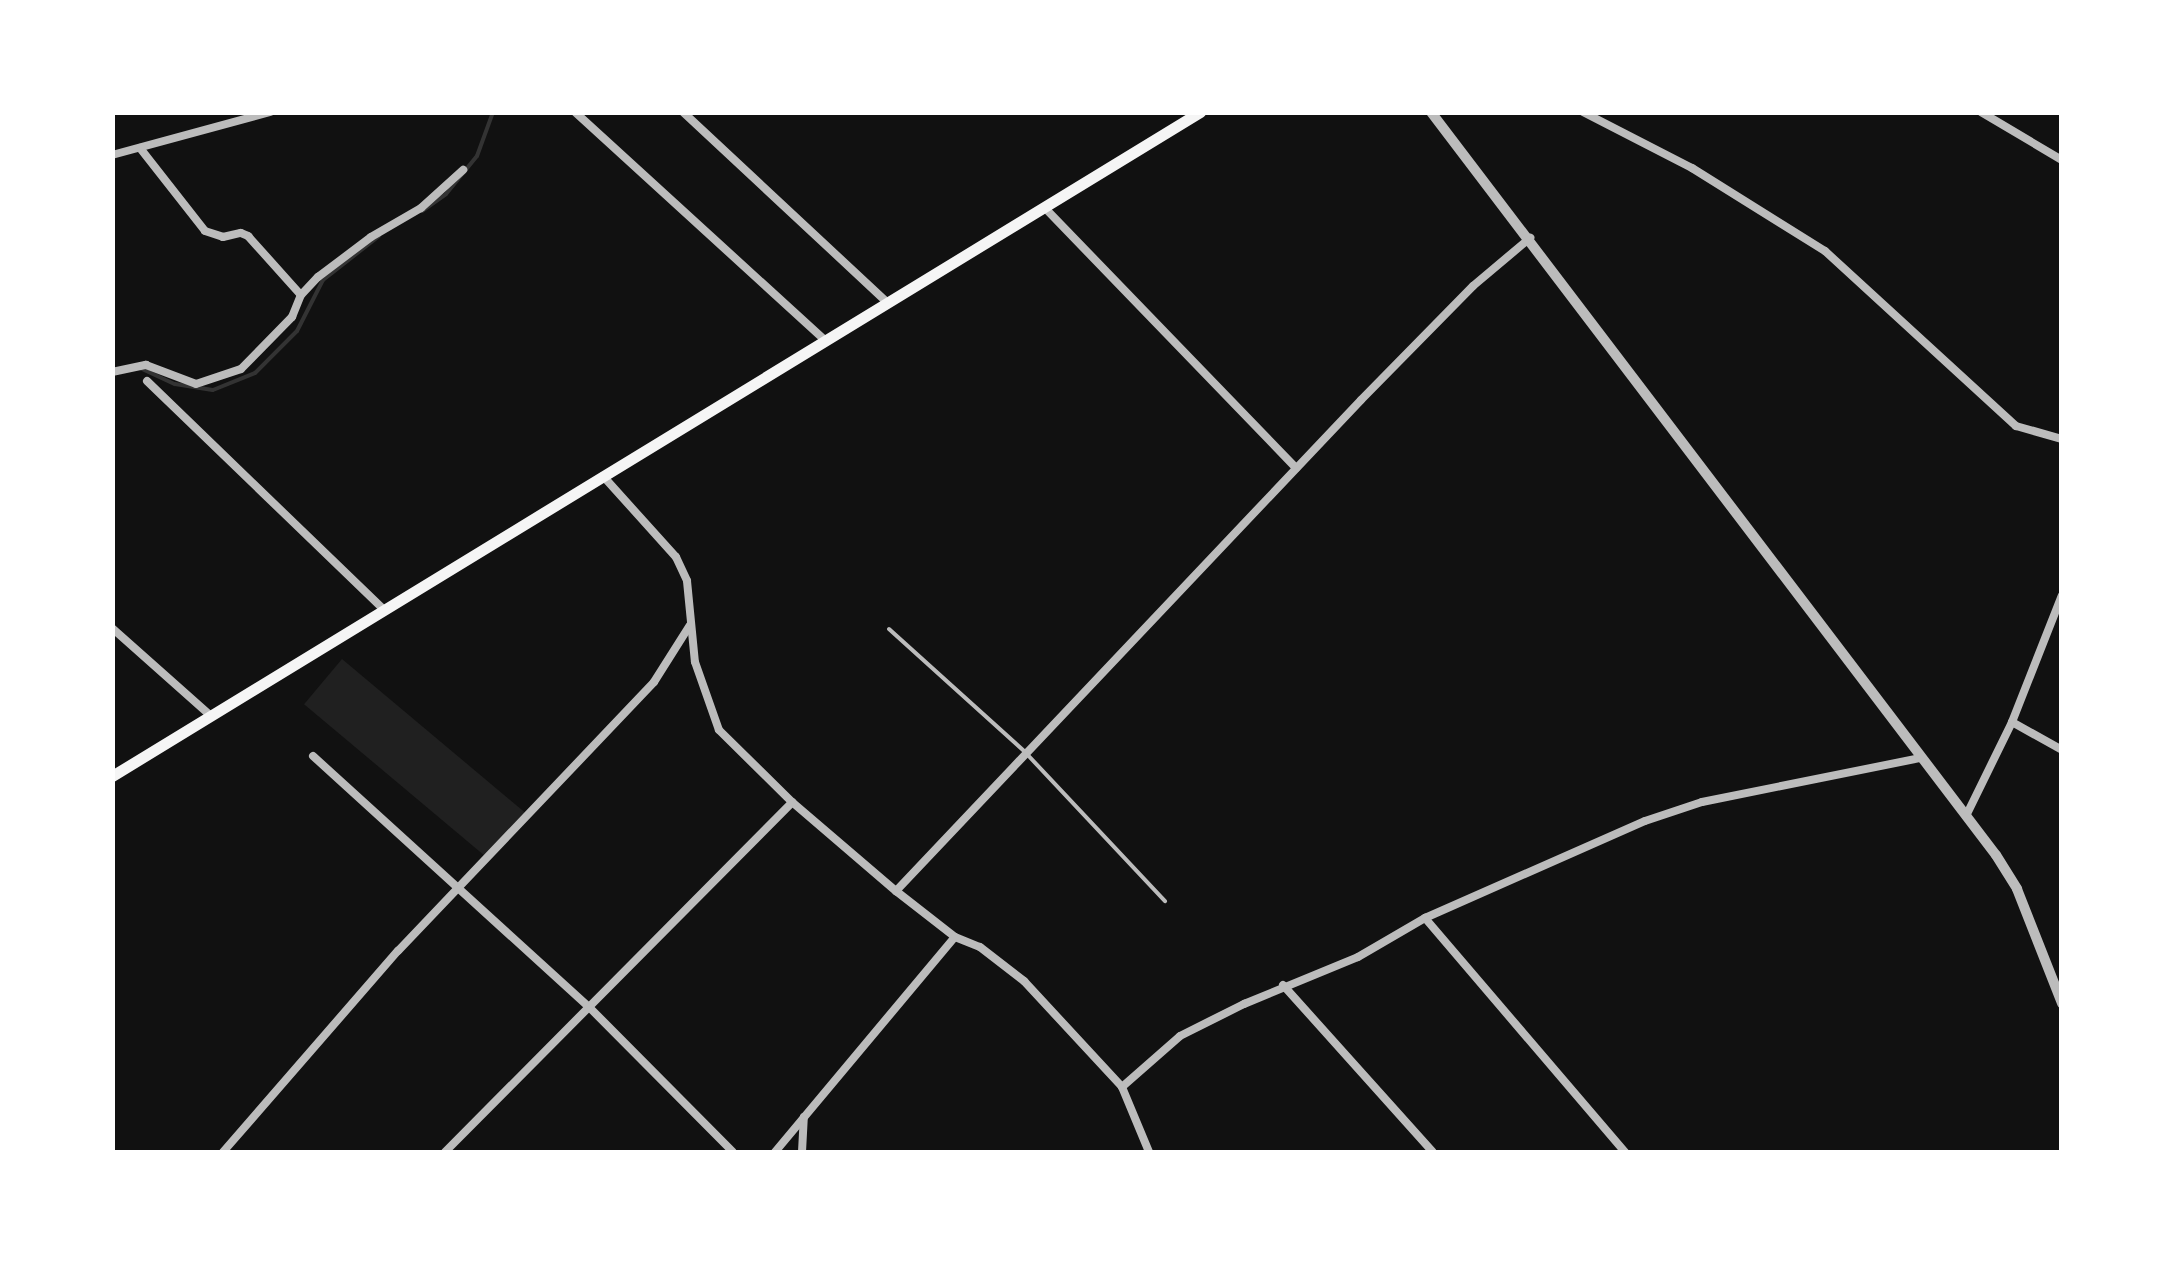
<!DOCTYPE html>
<html>
<head>
<meta charset="utf-8">
<style>
  body { margin:0 }
  #map { position:relative; width:2174px; height:1265px; overflow:hidden; background:#111; font-family:Inter,sans-serif }
  div>[style] { position:absolute }
  .green>* { inset:0; background:#202020; transform-origin:0 0 }
  .stream>* { height:4px; margin:-2px; padding:0 2px; transform-origin:2px; border-radius:2px; background:#333 }
  .service>* { height:4px; margin:-2px; padding:0 2px; transform-origin:2px; border-radius:2px; background:#bcbcbc }
  .minor>* { height:8px; margin:-4px; padding:0 4px; transform-origin:4px; border-radius:4px; background:#bcbcbc }
  .tertiary>* { height:10px; margin:-5px; padding:0 5px; transform-origin:5px; border-radius:5px; background:#bcbcbc }
  .secondary>* { height:11px; margin:-5.5px; padding:0 5.5px; transform-origin:5.5px; border-radius:5.5px; background:#f5f5f5 }
  span { translate:-50% -50%; white-space:nowrap; text-align:center; line-height:1.15; -webkit-text-stroke:8px #fff; paint-order:stroke }
  .frame { position:absolute; inset:0; border:115px solid #fff; pointer-events:none }
</style>
</head>
<body>
<div id="map">
  <div class="green">
    <i style="left:342px;top:659px;width:240px;height:59px;rotate:40deg"></i>
  </div>
  <div class="stream">
    <i style="left:422px;top:211px;width:29px;rotate:-35deg"></i>
    <i style="left:446px;top:194px;width:49px;rotate:-50.8deg"></i>
    <i style="left:477px;top:156px;width:47px;rotate:-70deg"></i>
    <i style="left:140px;top:368px;width:38px;rotate:25deg"></i>
    <i style="left:175px;top:384px;width:38px;rotate:9deg"></i>
    <i style="left:213px;top:390px;width:45px;rotate:-22deg"></i>
    <i style="left:255px;top:373px;width:59px;rotate:-45deg"></i>
    <i style="left:297px;top:331px;width:57px;rotate:-63deg"></i>
    <i style="left:323px;top:280px;width:71px;rotate:-38.2deg"></i>
  </div>
  <div class="service">
    <i style="left:889px;top:629px;width:182px;rotate:42.1deg"></i>
    <i style="left:1024px;top:751px;width:206px;rotate:46.8deg"></i>
  </div>
  <div class="minor">
    <i style="left:575px;top:112px;width:340px;rotate:42.4deg"></i>
    <i style="left:683px;top:112px;width:280px;rotate:43deg"></i>
    <i style="left:1583px;top:112px;width:123px;rotate:27.2deg"></i>
    <i style="left:1692px;top:168px;width:157px;rotate:32deg"></i>
    <i style="left:1825px;top:251px;width:259px;rotate:42.5deg"></i>
    <i style="left:2016px;top:426px;width:48px;rotate:15.8deg"></i>
    <i style="left:1981px;top:112px;width:94px;rotate:30.7deg"></i>
    <i style="left:140px;top:148px;width:105px;rotate:51.9deg"></i>
    <i style="left:205px;top:231px;width:19px;rotate:18deg"></i>
    <i style="left:223px;top:237px;width:18px;rotate:-13deg"></i>
    <i style="left:241px;top:233px;width:8px;rotate:23deg"></i>
    <i style="left:248px;top:236px;width:79px;rotate:48.1deg"></i>
    <i style="left:112px;top:155px;width:164px;rotate:-15.2deg"></i>
    <i style="left:1044px;top:207px;width:363px;rotate:46deg"></i>
    <i style="left:112px;top:372px;width:35px;rotate:-12deg"></i>
    <i style="left:146px;top:365px;width:53px;rotate:20.8deg"></i>
    <i style="left:196px;top:384px;width:47px;rotate:-18.4deg"></i>
    <i style="left:241px;top:369px;width:73px;rotate:-45.6deg"></i>
    <i style="left:292px;top:317px;width:24px;rotate:-68deg"></i>
    <i style="left:301px;top:295px;width:25px;rotate:-47deg"></i>
    <i style="left:318px;top:277px;width:66px;rotate:-37deg"></i>
    <i style="left:371px;top:237px;width:58px;rotate:-30.1deg"></i>
    <i style="left:421px;top:208px;width:57px;rotate:-42.1deg"></i>
    <i style="left:147px;top:381px;width:330px;rotate:44deg"></i>
    <i style="left:603px;top:476px;width:109px;rotate:48deg"></i>
    <i style="left:676px;top:557px;width:26px;rotate:65deg"></i>
    <i style="left:687px;top:581px;width:81px;rotate:84.4deg"></i>
    <i style="left:695px;top:662px;width:72px;rotate:70.6deg"></i>
    <i style="left:719px;top:730px;width:103px;rotate:44.6deg"></i>
    <i style="left:792px;top:802px;width:137px;rotate:40.6deg"></i>
    <i style="left:896px;top:891px;width:75px;rotate:37.9deg"></i>
    <i style="left:955px;top:937px;width:27px;rotate:22deg"></i>
    <i style="left:980px;top:947px;width:56px;rotate:37.7deg"></i>
    <i style="left:1024px;top:981px;width:144px;rotate:47.2deg"></i>
    <i style="left:1122px;top:1087px;width:70px;rotate:67.4deg"></i>
    <i style="left:112px;top:628px;width:132px;rotate:41.6deg"></i>
    <i style="left:2012px;top:722px;width:57px;rotate:29.2deg"></i>
    <i style="left:313px;top:756px;width:373px;rotate:42.3deg"></i>
    <i style="left:589px;top:1007px;width:204px;rotate:45.2deg"></i>
    <i style="left:1966px;top:816px;width:105px;rotate:-63.9deg"></i>
    <i style="left:2012px;top:722px;width:136px;rotate:-68.5deg"></i>
    <i style="left:896px;top:891px;width:676px;rotate:-46.56deg"></i>
    <i style="left:1361px;top:400px;width:160px;rotate:-45.5deg"></i>
    <i style="left:1473px;top:286px;width:75px;rotate:-40.1deg"></i>
    <i style="left:1425px;top:918px;width:308px;rotate:49.5deg"></i>
    <i style="left:1283px;top:985px;width:224px;rotate:48.1deg"></i>
    <i style="left:1122px;top:1087px;width:77px;rotate:-41.3deg"></i>
    <i style="left:1180px;top:1036px;width:72px;rotate:-26.6deg"></i>
    <i style="left:1244px;top:1004px;width:123px;rotate:-22.4deg"></i>
    <i style="left:1358px;top:957px;width:78px;rotate:-30.2deg"></i>
    <i style="left:1425px;top:918px;width:240px;rotate:-23.8deg"></i>
    <i style="left:1645px;top:821px;width:60px;rotate:-18.4deg"></i>
    <i style="left:1702px;top:802px;width:223px;rotate:-11.4deg"></i>
    <i style="left:223px;top:1152px;width:267px;rotate:-49deg"></i>
    <i style="left:398px;top:951px;width:371px;rotate:-46.4deg"></i>
    <i style="left:654px;top:682px;width:67px;rotate:-57.7deg"></i>
    <i style="left:445px;top:1152px;width:493px;rotate:-45.2deg"></i>
    <i style="left:775px;top:1152px;width:280px;rotate:-50.1deg"></i>
    <i style="left:802px;top:1152px;width:35px;rotate:-87deg"></i>
  </div>
  <div class="tertiary">
    <i style="left:1431px;top:112px;width:933px;rotate:52.75deg"></i>
    <i style="left:1996px;top:855px;width:40px;rotate:58deg"></i>
    <i style="left:2017px;top:889px;width:123px;rotate:68.5deg"></i>
  </div>
  <div class="secondary">
    <i style="left:112px;top:776px;width:1275px;rotate:-31.4deg"></i>
  </div>
  <div class="frame"></div>
</div>
</body>
</html>
